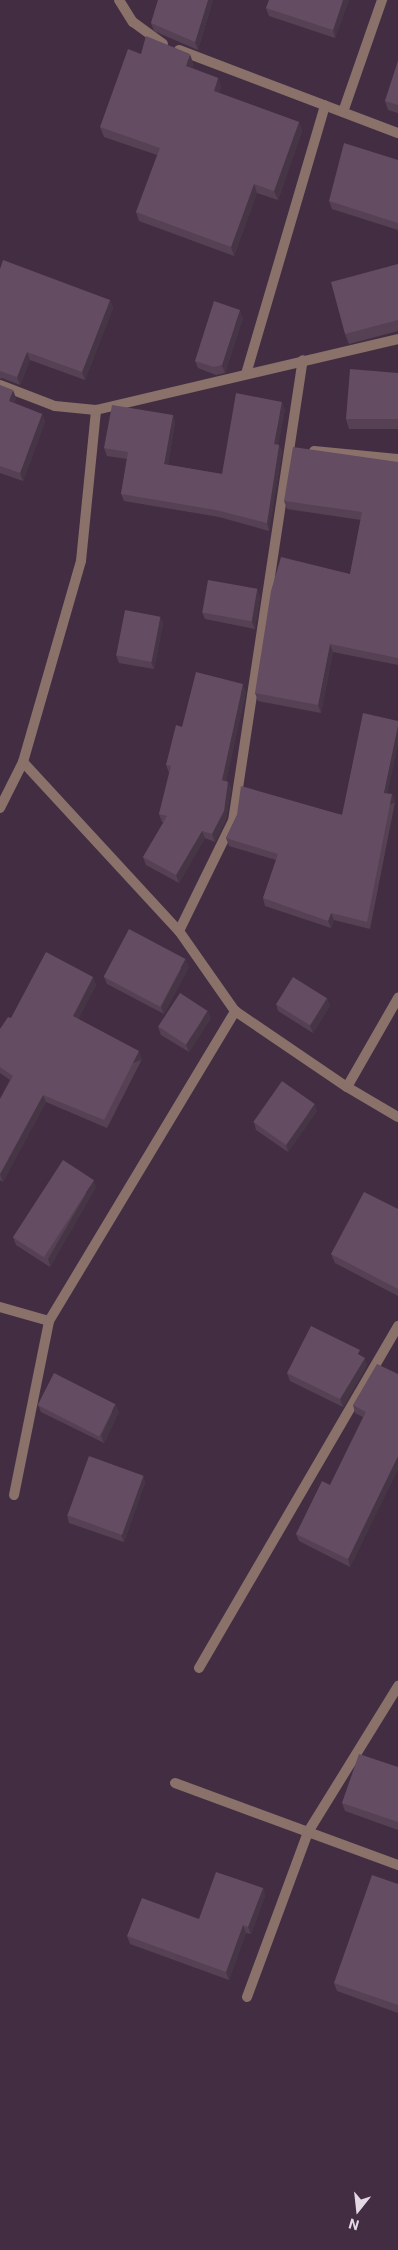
<!DOCTYPE html>
<html>
<head>
<meta charset="utf-8">
<style>
  body { margin:0 }
  #map { position:relative; width:398px; height:2250px; overflow:hidden; background:#422d42; font-family:Roboto,sans-serif }
  div>[style] { position:absolute }
  .minor>* { height:10px; margin:-5px; padding:0 5px; transform-origin:5px; border-radius:5px; background:#8a7169 }
  .tertiary>* { height:10px; margin:-5px; padding:0 5px; transform-origin:5px; border-radius:5px; background:#8a7169 }
  .wall>* { inset:0; background:#564154 }
  .shaded-wall>* { inset:0; background:#463545; transform-origin:0 0 }
  .building>* { inset:0; background:#644c62; transform-origin:0 0 }
  span { translate:-50% -50%; white-space:nowrap; text-align:center; line-height:1.15; -webkit-text-stroke:4px #422d42; paint-order:stroke }
  .north { position:absolute; left:333px; top:2185px; width:50px; height:50px; -webkit-text-stroke:4px #422d42; paint-order:stroke; rotate:196deg; font-size:14px; font-weight:700; line-height:20px; text-align:center; color:#e5d8e5 }
  .north::after { content:''; display:block; margin:auto; width:18px; height:22px; background:#e5d8e5; clip-path:polygon(50% 0,100% 100%,50% 72%,0 100%) }
</style>
</head>
<body>
<div id="map">
  <div class="minor">
    <i style="left:119px;top:0;width:26px;rotate:58deg"></i>
    <i style="left:133px;top:22px;width:37px;rotate:36deg"></i>
    <i style="left:179px;top:50px;width:234px;rotate:20.8deg"></i>
    <i style="left:343px;top:112px;width:119px;rotate:-70.8deg"></i>
    <i style="left:246px;top:374px;width:280px;rotate:-73.6deg"></i>
    <i style="left:314px;top:451px;width:84px;rotate:5.4deg"></i>
    <i style="left:23px;top:762px;width:230px;rotate:47.3deg"></i>
    <i style="left:179px;top:931px;width:98px;rotate:55deg"></i>
    <i style="left:235px;top:1011px;width:135px;rotate:34.2deg"></i>
    <i style="left:347px;top:1087px;width:59px;rotate:30.5deg"></i>
    <i style="left:0;top:808px;width:51px;rotate:-63.4deg"></i>
    <i style="left:23px;top:762px;width:209px;rotate:-73.9deg"></i>
    <i style="left:81px;top:561px;width:152px;rotate:-84.3deg"></i>
    <i style="left:179px;top:931px;width:123px;rotate:-63.9deg"></i>
    <i style="left:233px;top:821px;width:466px;rotate:-81.4deg"></i>
    <i style="left:347px;top:1087px;width:103px;rotate:-60.2deg"></i>
    <i style="left:0;top:1307px;width:51px;rotate:15.9deg"></i>
    <i style="left:49px;top:1321px;width:362px;rotate:-59deg"></i>
    <i style="left:14px;top:1495px;width:177px;rotate:-78.6deg"></i>
    <i style="left:199px;top:1668px;width:396px;rotate:-59.8deg"></i>
    <i style="left:175px;top:1783px;width:238px;rotate:20.2deg"></i>
    <i style="left:247px;top:1997px;width:176px;rotate:-69.7deg"></i>
    <i style="left:308px;top:1832px;width:172px;rotate:-58.3deg"></i>
  </div>
  <div class="tertiary">
    <i style="left:0;top:385px;width:59px;rotate:20.9deg"></i>
    <i style="left:55px;top:406px;width:41px;rotate:5.6deg"></i>
    <i style="left:96px;top:410px;width:310px;rotate:-13.2deg"></i>
  </div>
  <div class="wall">
    <i style="clip-path:polygon(158px 0,213px 0,198px 50px,154px 31px,151px 23px)"></i>
    <i style="clip-path:polygon(349px 0,335px 38px,269px 16px,266px 8px)"></i>
    <i style="clip-path:polygon(141px 54px,193px 63px,192px 68px,218px 78px,221px 87px,219px 93px,299px 122px,302px 131px,278px 200px,257px 193px,234px 256px,139px 221px,136px 212px,157px 155px,104px 137px,100px 127px)"></i>
    <i style="clip-path:polygon(398px 61px,398px 113px,388px 110px,385px 101px)"></i>
    <i style="clip-path:polygon(398px 160px,398px 230px,332px 209px,329px 201px)"></i>
    <i style="clip-path:polygon(398px 264px,398px 331px,349px 344px,345px 334px)"></i>
    <i style="clip-path:polygon(0 269px,110px 300px,113px 308px,85px 380px,30px 360px,20px 385px,2px 378px,0 379px)"></i>
    <i style="clip-path:polygon(243px 318px,225px 373px,216px 375px,198px 368px,195px 361px)"></i>
    <i style="clip-path:polygon(398px 373px,398px 429px,349px 429px,346px 419px)"></i>
    <i style="clip-path:polygon(0 385px,16px 398px,14px 403px,42px 414px,45px 422px,23px 481px,0 473px)"></i>
    <i style="clip-path:polygon(285px 409px,278px 444px,279px 445px,282px 452px,269px 531px,219px 517px,124px 501px,121px 494px,127px 459px,107px 456px,104px 448px,173px 415px,175px 423px,168px 465px,222px 474px)"></i>
    <i style="clip-path:polygon(398px 462px,398px 665px,333px 652px,321px 713px,258px 701px,255px 693px,350px 574px,361px 520px,287px 509px,284px 501px)"></i>
    <i style="clip-path:polygon(257px 589px,260px 597px,255px 629px,205px 619px,202px 612px)"></i>
    <i style="clip-path:polygon(160px 617px,163px 624px,154px 669px,119px 663px,116px 655px)"></i>
    <i style="clip-path:polygon(246px 692px,226px 781px,228px 782px,231px 789px,226px 819px,215px 842px,205px 838px,179px 883px,146px 865px,143px 857px,164px 822px,162px 822px,159px 814px,169px 773px,166px 765px,182px 727px)"></i>
    <i style="clip-path:polygon(388px 794px,392px 794px,395px 802px,370px 929px,334px 920px,331px 928px,265px 906px,263px 898px,276px 860px,229px 846px,226px 838px,237px 815px,342px 815px)"></i>
    <i style="clip-path:polygon(189px 967px,164px 1014px,107px 984px,104px 977px)"></i>
    <i style="clip-path:polygon(93px 977px,96px 985px,78px 1019px,142px 1059px,107px 1128px,46px 1102px,3px 1182px,0 1180px,0 1099px,10px 1080px,0 1073px,0 1029px,11px 1018px)"></i>
    <i style="clip-path:polygon(327px 998px,330px 1006px,313px 1033px,278px 1011px,276px 1004px)"></i>
    <i style="clip-path:polygon(211px 1018px,189px 1052px,161px 1035px,158px 1027px)"></i>
    <i style="clip-path:polygon(317px 1111px,288px 1152px,256px 1130px,254px 1122px)"></i>
    <i style="clip-path:polygon(96px 1187px,50px 1267px,16px 1245px,13px 1237px)"></i>
    <i style="clip-path:polygon(398px 1209px,398px 1296px,335px 1263px,331px 1254px)"></i>
    <i style="clip-path:polygon(362px 1356px,367px 1365px,343px 1407px,290px 1381px,287px 1373px)"></i>
    <i style="clip-path:polygon(398px 1374px,398px 1469px,350px 1567px,299px 1541px,296px 1534px,330px 1485px,363px 1417px,355px 1413px,353px 1405px)"></i>
    <i style="clip-path:polygon(38px 1405px,119px 1412px,104px 1443px,41px 1412px)"></i>
    <i style="clip-path:polygon(143px 1476px,145px 1483px,124px 1542px,69px 1523px,67px 1515px)"></i>
    <i style="clip-path:polygon(398px 1767px,398px 1830px,345px 1811px,342px 1803px)"></i>
    <i style="clip-path:polygon(398px 1884px,398px 2013px,337px 1991px,334px 1983px)"></i>
    <i style="clip-path:polygon(263px 1888px,265px 1896px,251px 1934px,246px 1933px,229px 1980px,130px 1944px,127px 1936px,199px 1919px)"></i>
  </div>
  <div class="shaded-wall">
    <i style="clip-path:polygon(208px 0,213px 0,198px 50px,195px 42px)"></i>
    <i style="clip-path:polygon(343px 0,349px 0,335px 38px,333px 30px)"></i>
    <i style="clip-path:polygon(190px 54px,193px 63px,189px 76px,186px 66px)"></i>
    <i style="clip-path:polygon(218px 78px,221px 87px,217px 100px,214px 91px)"></i>
    <i style="clip-path:polygon(299px 122px,302px 131px,278px 200px,274px 191px)"></i>
    <i style="clip-path:polygon(254px 184px,257px 193px,234px 256px,231px 247px)"></i>
    <i style="clip-path:polygon(110px 300px,113px 308px,85px 380px,82px 372px)"></i>
    <i style="clip-path:polygon(240px 310px,243px 318px,225px 373px,222px 365px)"></i>
    <i style="clip-path:polygon(27px 352px,30px 360px,20px 385px,17px 377px)"></i>
    <i style="clip-path:polygon(13px 390px,16px 398px,11px 409px,9px 401px)"></i>
    <i style="clip-path:polygon(282px 402px,285px 409px,277px 451px,274px 444px)"></i>
    <i style="clip-path:polygon(42px 414px,45px 422px,23px 481px,20px 473px)"></i>
    <i style="clip-path:polygon(173px 415px,175px 423px,167px 471px,164px 464px)"></i>
    <i style="clip-path:polygon(279px 445px,282px 452px,269px 531px,267px 523px)"></i>
    <i style="clip-path:polygon(257px 589px,260px 597px,255px 629px,252px 622px)"></i>
    <i style="clip-path:polygon(160px 617px,163px 624px,154px 669px,151px 662px)"></i>
    <i style="clip-path:polygon(330px 644px,333px 652px,321px 713px,318px 705px)"></i>
    <i style="clip-path:polygon(243px 684px,246px 692px,225px 787px,222px 780px)"></i>
    <i style="clip-path:polygon(398px 726px,398px 746px,386px 800px,384px 793px)"></i>
    <i style="clip-path:polygon(228px 782px,231px 789px,226px 819px,215px 842px,212px 834px)"></i>
    <i style="left:392px;top:794px;width:9px;height:130px;rotate:69deg"></i>
    <i style="clip-path:polygon(202px 831px,205px 838px,179px 883px,176px 875px)"></i>
    <i style="clip-path:polygon(331px 913px,334px 920px,331px 928px,328px 921px)"></i>
    <i style="clip-path:polygon(186px 959px,189px 967px,164px 1014px,161px 1007px)"></i>
    <i style="clip-path:polygon(93px 977px,96px 985px,76px 1024px,73px 1016px)"></i>
    <i style="clip-path:polygon(327px 998px,330px 1006px,313px 1033px,310px 1026px)"></i>
    <i style="clip-path:polygon(208px 1011px,211px 1018px,189px 1052px,186px 1045px)"></i>
    <i style="left:139px;top:1051px;width:9px;height:77px;rotate:69deg"></i>
    <i style="clip-path:polygon(43px 1095px,46px 1102px,3px 1182px,0 1174px)"></i>
    <i style="clip-path:polygon(315px 1104px,317px 1111px,288px 1152px,286px 1145px)"></i>
    <i style="clip-path:polygon(94px 1180px,96px 1187px,50px 1267px,48px 1259px)"></i>
    <i style="clip-path:polygon(365px 1358px,367px 1365px,343px 1407px,340px 1399px)"></i>
    <i style="clip-path:polygon(116px 1404px,119px 1412px,104px 1443px,101px 1436px)"></i>
    <i style="clip-path:polygon(398px 1456px,398px 1469px,350px 1567px,348px 1559px)"></i>
    <i style="clip-path:polygon(143px 1476px,145px 1483px,124px 1542px,121px 1535px)"></i>
    <i style="clip-path:polygon(263px 1888px,265px 1896px,251px 1934px,248px 1927px)"></i>
    <i style="clip-path:polygon(243px 1925px,246px 1933px,229px 1980px,226px 1972px)"></i>
  </div>
  <div class="building">
    <i style="clip-path:polygon(158px 0,208px 0,195px 42px,151px 23px)"></i>
    <i style="clip-path:polygon(269px 0,343px 0,333px 30px,266px 8px)"></i>
    <i style="clip-path:polygon(146px 36px,190px 54px,186px 66px,218px 78px,214px 91px,299px 122px,274px 191px,254px 184px,231px 247px,136px 212px,160px 148px,100px 127px,128px 49px,141px 54px)"></i>
    <i style="clip-path:polygon(398px 61px,398px 105px,385px 101px)"></i>
    <i style="clip-path:polygon(344px 143px,398px 160px,398px 223px,329px 201px)"></i>
    <i style="clip-path:polygon(3px 260px,110px 300px,82px 372px,27px 352px,17px 377px,0 371px,0 269px)"></i>
    <i style="clip-path:polygon(398px 264px,398px 320px,345px 334px,331px 282px)"></i>
    <i style="clip-path:polygon(214px 301px,240px 310px,222px 365px,214px 367px,195px 361px)"></i>
    <i style="clip-path:polygon(350px 369px,398px 373px,398px 419px,346px 419px)"></i>
    <i style="clip-path:polygon(0 385px,13px 390px,9px 401px,42px 414px,20px 473px,0 466px)"></i>
    <i style="clip-path:polygon(236px 393px,282px 402px,274px 444px,279px 445px,267px 523px,216px 510px,121px 494px,128px 452px,104px 448px,112px 405px,173px 415px,164px 464px,222px 474px)"></i>
    <i style="clip-path:polygon(293px 447px,398px 462px,398px 658px,330px 644px,318px 705px,255px 693px,271px 591px,281px 557px,350px 574px,362px 512px,284px 501px)"></i>
    <i style="left:208px;top:580px;width:50px;height:33px;rotate:10deg"></i>
    <i style="left:125px;top:610px;width:36px;height:46px;rotate:11deg"></i>
    <i style="clip-path:polygon(196px 672px,243px 684px,222px 780px,228px 782px,224px 811px,212px 834px,202px 831px,176px 875px,143px 857px,167px 816px,159px 814px,171px 766px,166px 765px,176px 725px,182px 727px)"></i>
    <i style="clip-path:polygon(363px 713px,398px 721px,398px 726px,384px 793px,392px 794px,367px 922px,331px 913px,328px 921px,263px 898px,278px 854px,226px 838px,237px 815px,241px 786px,342px 815px)"></i>
    <i style="left:129px;top:929px;width:64px;height:54px;rotate:28deg"></i>
    <i style="clip-path:polygon(46px 952px,93px 977px,73px 1016px,139px 1051px,104px 1120px,43px 1095px,0 1174px,0 1099px,13px 1076px,0 1067px,0 1029px,8px 1017px,11px 1018px)"></i>
    <i style="left:293px;top:977px;width:40px;height:32px;rotate:32deg"></i>
    <i style="left:180px;top:993px;width:33px;height:40px;rotate:33deg"></i>
    <i style="left:282px;top:1081px;width:40px;height:50px;rotate:35deg"></i>
    <i style="left:63px;top:1160px;width:37px;height:92px;rotate:33deg"></i>
    <i style="clip-path:polygon(364px 1192px,398px 1209px,398px 1289px,331px 1254px)"></i>
    <i style="clip-path:polygon(311px 1326px,360px 1350px,358px 1354px,365px 1358px,340px 1399px,287px 1373px)"></i>
    <i style="clip-path:polygon(377px 1364px,398px 1374px,398px 1456px,348px 1559px,296px 1534px,322px 1481px,330px 1485px,366px 1412px,353px 1405px)"></i>
    <i style="left:54px;top:1373px;width:69px;height:36px;rotate:27deg"></i>
    <i style="left:89px;top:1456px;width:58px;height:63px;rotate:20deg"></i>
    <i style="clip-path:polygon(359px 1754px,398px 1767px,398px 1822px,342px 1803px)"></i>
    <i style="clip-path:polygon(216px 1872px,263px 1888px,248px 1927px,243px 1925px,226px 1972px,127px 1936px,142px 1898px,199px 1919px)"></i>
    <i style="clip-path:polygon(372px 1875px,398px 1884px,398px 2005px,334px 1983px)"></i>
  </div>
  <div class="north">N</div>
</div>
</body>
</html>
